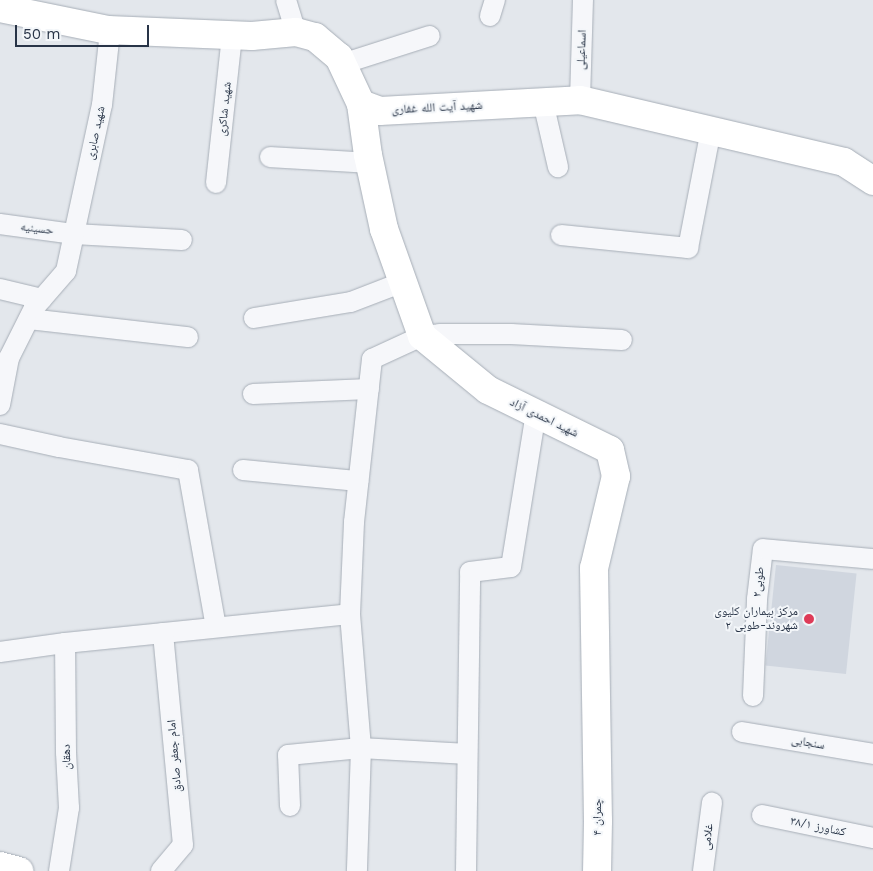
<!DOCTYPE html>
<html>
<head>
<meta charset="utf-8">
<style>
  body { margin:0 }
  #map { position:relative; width:873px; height:871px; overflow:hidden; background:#e3e7ec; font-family:"Work Sans","Noto Naskh Arabic",sans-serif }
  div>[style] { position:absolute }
  .built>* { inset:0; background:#d0d6df; transform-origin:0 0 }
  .roads { filter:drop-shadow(0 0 1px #a7aeb7) drop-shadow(0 0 1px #a7aeb7) }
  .street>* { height:20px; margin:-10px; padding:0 10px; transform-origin:10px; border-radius:10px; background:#f6f7fa }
  .secondary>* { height:28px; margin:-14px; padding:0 14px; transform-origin:14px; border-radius:14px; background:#fff }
  .dots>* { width:14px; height:14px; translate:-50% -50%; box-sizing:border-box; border:2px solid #f3f6f9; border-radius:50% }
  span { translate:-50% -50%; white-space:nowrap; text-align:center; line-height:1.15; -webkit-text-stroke:4px #f3f6f9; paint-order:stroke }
  .street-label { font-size:12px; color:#283447 }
  .poi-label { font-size:12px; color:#283447 }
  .right { translate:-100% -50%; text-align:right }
  .scale { position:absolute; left:15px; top:25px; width:134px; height:22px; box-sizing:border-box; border:2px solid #283447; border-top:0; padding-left:6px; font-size:15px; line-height:18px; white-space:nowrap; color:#283447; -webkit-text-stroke:4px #f3f6f9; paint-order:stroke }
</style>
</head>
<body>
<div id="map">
  <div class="built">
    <i style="left:776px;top:565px;width:81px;height:101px;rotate:6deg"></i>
  </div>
  <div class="roads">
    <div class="street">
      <i style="left:286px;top:0;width:34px;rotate:73deg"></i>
      <i style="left:490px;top:16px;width:17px;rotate:-73deg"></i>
      <i style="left:342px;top:64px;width:92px;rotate:-17.7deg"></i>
      <i style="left:580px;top:100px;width:100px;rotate:-88.3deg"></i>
      <i style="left:543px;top:102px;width:67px;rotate:77deg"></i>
      <i style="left:270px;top:157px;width:100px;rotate:3.4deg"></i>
      <i style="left:216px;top:183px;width:149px;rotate:-83.8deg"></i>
      <i style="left:0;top:224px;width:75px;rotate:7.7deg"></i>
      <i style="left:74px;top:234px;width:108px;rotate:3.2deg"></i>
      <i style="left:561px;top:235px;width:128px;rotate:5.8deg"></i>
      <i style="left:688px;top:248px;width:120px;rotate:-79deg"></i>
      <i style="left:0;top:289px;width:43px;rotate:13.4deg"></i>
      <i style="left:254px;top:318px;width:98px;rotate:-9.4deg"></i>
      <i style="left:351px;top:302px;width:56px;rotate:-21deg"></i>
      <i style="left:29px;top:319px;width:160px;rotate:6.5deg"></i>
      <i style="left:253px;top:394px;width:116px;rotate:-2.5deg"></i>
      <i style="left:0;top:405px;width:48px;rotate:-79.2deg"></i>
      <i style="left:9px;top:358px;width:56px;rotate:-63.4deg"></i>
      <i style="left:34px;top:308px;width:49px;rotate:-49.1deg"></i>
      <i style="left:66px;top:271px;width:170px;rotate:-77.8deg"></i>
      <i style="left:102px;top:105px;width:74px;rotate:-83.8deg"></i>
      <i style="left:0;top:434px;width:60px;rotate:12.4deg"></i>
      <i style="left:59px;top:447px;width:131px;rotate:10.1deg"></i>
      <i style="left:188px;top:470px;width:159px;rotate:79.9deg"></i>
      <i style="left:243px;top:470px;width:116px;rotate:5.5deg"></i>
      <i style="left:0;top:652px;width:66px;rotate:-7.9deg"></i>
      <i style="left:65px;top:643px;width:286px;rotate:-5.8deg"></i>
      <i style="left:753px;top:696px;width:97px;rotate:-87.6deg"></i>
      <i style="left:757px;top:599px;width:50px;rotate:-83.2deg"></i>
      <i style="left:763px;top:549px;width:110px;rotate:5.2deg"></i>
      <i style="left:742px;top:732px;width:133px;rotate:9.5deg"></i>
      <i style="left:467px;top:754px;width:106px;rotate:-176.8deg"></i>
      <i style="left:361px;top:748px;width:134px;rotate:-94.7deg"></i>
      <i style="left:350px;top:614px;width:92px;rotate:-87.5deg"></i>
      <i style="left:354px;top:522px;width:164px;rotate:-83.7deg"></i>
      <i style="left:372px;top:359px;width:55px;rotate:-24.7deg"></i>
      <i style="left:422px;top:336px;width:18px;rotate:-6deg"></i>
      <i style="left:440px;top:334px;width:71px"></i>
      <i style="left:511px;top:334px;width:111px;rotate:3.1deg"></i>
      <i style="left:290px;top:806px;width:51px;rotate:-92.2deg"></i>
      <i style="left:288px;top:755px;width:73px;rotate:-5.5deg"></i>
      <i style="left:361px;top:748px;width:123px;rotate:91.9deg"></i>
      <i style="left:762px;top:815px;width:113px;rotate:11.7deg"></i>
      <i style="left:59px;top:871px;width:64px;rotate:-81deg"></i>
      <i style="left:69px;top:808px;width:56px;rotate:-93.1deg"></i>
      <i style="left:66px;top:752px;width:109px;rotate:-90.5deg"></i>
      <i style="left:161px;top:871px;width:34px;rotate:-50deg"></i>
      <i style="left:183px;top:845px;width:213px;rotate:-95.4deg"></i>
      <i style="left:466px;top:871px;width:299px;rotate:-89.2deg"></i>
      <i style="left:470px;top:572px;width:41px;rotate:-7deg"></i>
      <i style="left:511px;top:567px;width:156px;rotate:-80.8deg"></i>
      <i style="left:703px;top:871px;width:69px;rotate:-82.5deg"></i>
    </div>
    <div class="secondary">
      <i style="left:0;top:8px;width:110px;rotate:11.5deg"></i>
      <i style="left:108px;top:30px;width:144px;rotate:2.4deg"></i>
      <i style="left:252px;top:36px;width:44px;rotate:-5.2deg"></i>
      <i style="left:296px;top:32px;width:20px;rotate:15deg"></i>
      <i style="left:315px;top:37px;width:31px;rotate:40deg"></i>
      <i style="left:339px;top:57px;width:52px;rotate:64.9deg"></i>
      <i style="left:361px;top:104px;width:20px;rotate:20deg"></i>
      <i style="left:380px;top:111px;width:200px;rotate:-3.1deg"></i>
      <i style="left:580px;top:100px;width:271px;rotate:13.2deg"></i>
      <i style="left:844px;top:162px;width:35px;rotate:33deg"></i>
      <i style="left:361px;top:104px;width:51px;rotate:82.2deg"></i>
      <i style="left:368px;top:155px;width:76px;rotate:77.8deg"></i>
      <i style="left:384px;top:229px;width:114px;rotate:70.4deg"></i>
      <i style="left:422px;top:336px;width:85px;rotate:39.3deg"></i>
      <i style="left:488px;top:390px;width:136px;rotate:26.2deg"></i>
      <i style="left:610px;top:450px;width:27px;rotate:77deg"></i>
      <i style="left:616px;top:476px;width:95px;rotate:103.4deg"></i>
      <i style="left:594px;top:568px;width:253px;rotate:89.1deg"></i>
      <i style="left:598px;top:821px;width:50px;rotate:91.1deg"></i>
      <i style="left:0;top:866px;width:20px;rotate:15deg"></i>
    </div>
  </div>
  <div class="dots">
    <i style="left:809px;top:619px;background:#de3b58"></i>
  </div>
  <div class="street-label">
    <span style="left:582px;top:50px;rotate:-88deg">اسماعیلی</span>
    <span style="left:437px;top:108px;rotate:-3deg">شهید آیت الله غفاری</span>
    <span style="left:225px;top:109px;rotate:-84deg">شهید شاکری</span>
    <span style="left:96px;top:133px;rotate:-78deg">شهید صابری</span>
    <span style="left:37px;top:229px;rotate:7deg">حسینیه</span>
    <span style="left:544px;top:418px;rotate:26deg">شهید احمدی آزاد</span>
    <span style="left:759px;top:582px;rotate:-84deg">طوبی۲</span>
    <span style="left:808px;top:743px;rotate:10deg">سنجابی</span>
    <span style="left:175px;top:756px;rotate:-95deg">امام جعفر صادق</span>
    <span style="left:67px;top:757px;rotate:-92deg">دهقان</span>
    <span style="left:598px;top:817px;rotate:-90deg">چمران ۴</span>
    <span style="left:818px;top:827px;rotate:12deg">کشاورز ۳۸/۱</span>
    <span style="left:708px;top:837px;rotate:-83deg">غلامی</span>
  </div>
  <div class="poi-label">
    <span class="right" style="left:798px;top:619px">مرکز بیماران کلیوی<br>شهروند-طوبی ۲</span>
  </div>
  <div class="scale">50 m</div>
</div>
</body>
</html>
